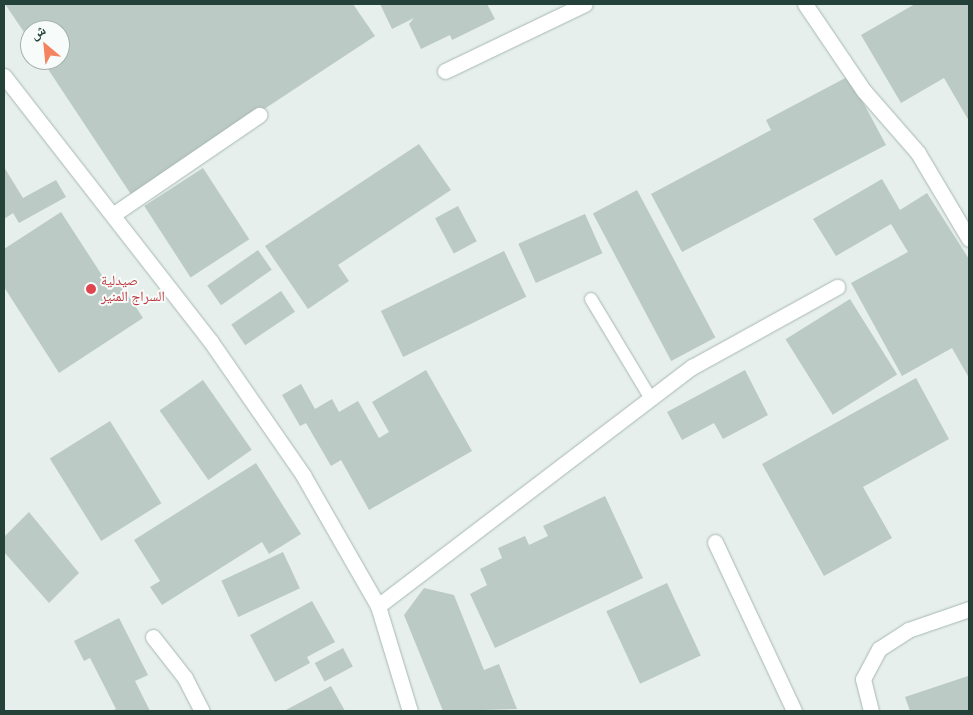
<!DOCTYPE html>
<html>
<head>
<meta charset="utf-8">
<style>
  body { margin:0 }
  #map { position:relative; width:973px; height:715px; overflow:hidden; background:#e6efeb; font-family:Figtree,"Noto Naskh Arabic",sans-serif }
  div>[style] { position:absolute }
  .building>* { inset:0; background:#bbcac4; transform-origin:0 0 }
  .roads { filter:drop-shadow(0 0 1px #a8b8b2) drop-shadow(0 0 1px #a8b8b2) }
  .service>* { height:12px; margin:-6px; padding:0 6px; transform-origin:6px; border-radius:6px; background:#fff }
  .minor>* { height:15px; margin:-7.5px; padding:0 7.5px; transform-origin:7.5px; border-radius:7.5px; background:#fff }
  .dots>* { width:14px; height:14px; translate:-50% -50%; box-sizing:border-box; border:2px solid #f7fbf9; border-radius:50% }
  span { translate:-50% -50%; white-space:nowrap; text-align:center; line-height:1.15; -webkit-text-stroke:4px #f7fbf9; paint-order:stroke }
  .health-label { font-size:14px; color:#be3a42 }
  .left { translate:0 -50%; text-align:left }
  .frame { position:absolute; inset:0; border:5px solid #24423a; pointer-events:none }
  .north { position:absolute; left:20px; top:20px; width:50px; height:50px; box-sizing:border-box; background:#f7fbf9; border:1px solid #a3b1ad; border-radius:50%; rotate:332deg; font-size:14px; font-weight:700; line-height:20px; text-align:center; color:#24423a }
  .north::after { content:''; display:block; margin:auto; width:18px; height:22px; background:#f4845f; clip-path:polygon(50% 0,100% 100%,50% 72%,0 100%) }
</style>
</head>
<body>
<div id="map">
  <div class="building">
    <i style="clip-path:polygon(5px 4px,353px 4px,375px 36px,132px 196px,42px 60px,60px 60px,60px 30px,30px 30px,30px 41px)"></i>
    <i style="clip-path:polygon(380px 4px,487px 4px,495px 19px,452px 40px,450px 35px,421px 49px,409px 24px,414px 18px,392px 29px)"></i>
    <i style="clip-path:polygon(915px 4px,969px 4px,969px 121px,944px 78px,901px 103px,861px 35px)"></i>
    <i style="clip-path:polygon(849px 76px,886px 145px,682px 252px,651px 194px,771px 130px,766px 120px)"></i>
    <i style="clip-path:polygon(419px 144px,451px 190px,338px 265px,349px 281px,308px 309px,265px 246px)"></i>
    <i style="clip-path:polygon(4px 167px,23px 198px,56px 180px,66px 197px,19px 223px,13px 213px,4px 219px)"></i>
    <i style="left:203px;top:168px;width:85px;height:70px;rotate:57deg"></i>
    <i style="clip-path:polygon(882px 179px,900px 210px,927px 193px,969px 259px,969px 378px,952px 348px,902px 376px,851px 283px,908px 252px,891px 224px,836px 256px,813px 219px)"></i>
    <i style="left:637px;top:190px;width:167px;height:50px;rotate:62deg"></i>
    <i style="left:458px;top:206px;width:40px;height:26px;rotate:62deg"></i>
    <i style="clip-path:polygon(61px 212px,107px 283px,117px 278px,143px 318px,59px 373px,4px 287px,4px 249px)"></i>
    <i style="left:585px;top:214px;width:43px;height:73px;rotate:66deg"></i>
    <i style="left:258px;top:250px;width:24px;height:62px;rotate:55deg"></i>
    <i style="left:504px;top:251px;width:51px;height:137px;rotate:64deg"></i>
    <i style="left:281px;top:291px;width:25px;height:60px;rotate:56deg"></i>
    <i style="left:850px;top:299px;width:89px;height:76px;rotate:58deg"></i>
    <i style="clip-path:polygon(426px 370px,472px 451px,369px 510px,341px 460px,331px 466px,306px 423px,300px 426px,282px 395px,301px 384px,315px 409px,332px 399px,339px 412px,358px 401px,379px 438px,389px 432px,372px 402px)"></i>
    <i style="clip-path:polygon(745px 370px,768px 415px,723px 439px,714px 423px,682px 440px,667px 412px)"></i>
    <i style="clip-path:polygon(916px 378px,949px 439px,863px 487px,892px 538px,824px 576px,762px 464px)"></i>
    <i style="left:203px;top:380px;width:85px;height:53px;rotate:55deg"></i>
    <i style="left:110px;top:421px;width:97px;height:71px;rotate:58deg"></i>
    <i style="clip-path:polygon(256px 463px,301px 534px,269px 554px,262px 542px,162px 605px,150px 587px,160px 581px,134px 540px)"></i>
    <i style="clip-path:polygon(605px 496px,643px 578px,495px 648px,470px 594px,487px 585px,480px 569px,502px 558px,498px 548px,525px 536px,529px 545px,548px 536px,543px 526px)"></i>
    <i style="clip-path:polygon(29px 512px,79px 573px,49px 603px,4px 552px,4px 537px)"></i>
    <i style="left:283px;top:552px;width:40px;height:68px;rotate:65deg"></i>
    <i style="left:667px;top:583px;width:80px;height:67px;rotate:65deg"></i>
    <i style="clip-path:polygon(424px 588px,454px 595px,484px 670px,499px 664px,517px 709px,443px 711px,404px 615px)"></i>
    <i style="clip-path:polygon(312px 601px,335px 642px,307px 657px,310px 663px,275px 682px,250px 635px)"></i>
    <i style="clip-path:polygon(119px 618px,148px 675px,135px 681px,150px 711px,111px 711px,116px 709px,90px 658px,84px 661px,74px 641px)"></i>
    <i style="left:343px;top:648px;width:21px;height:32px;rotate:62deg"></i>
    <i style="clip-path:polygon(968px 676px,969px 711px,910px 711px,905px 697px)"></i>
    <i style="clip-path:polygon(331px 686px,345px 711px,284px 711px)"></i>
  </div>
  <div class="roads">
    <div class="service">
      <i style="left:591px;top:299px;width:117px;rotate:59deg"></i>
    </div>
    <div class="minor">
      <i style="left:805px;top:4px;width:105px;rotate:55.9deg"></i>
      <i style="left:864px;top:91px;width:82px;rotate:48.9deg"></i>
      <i style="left:918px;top:153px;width:100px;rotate:59.3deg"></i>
      <i style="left:445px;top:71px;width:155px;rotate:-25.6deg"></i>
      <i style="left:4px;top:76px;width:337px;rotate:52.1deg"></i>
      <i style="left:211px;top:342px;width:162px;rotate:55.3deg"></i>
      <i style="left:303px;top:475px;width:151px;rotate:60.2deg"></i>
      <i style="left:378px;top:606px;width:110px;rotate:73.1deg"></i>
      <i style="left:114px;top:214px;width:176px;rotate:-34.3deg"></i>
      <i style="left:715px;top:542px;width:187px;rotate:64.9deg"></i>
      <i style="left:378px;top:606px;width:395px;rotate:-37.3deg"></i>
      <i style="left:692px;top:367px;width:166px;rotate:-28.9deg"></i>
      <i style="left:153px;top:637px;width:52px;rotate:52deg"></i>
      <i style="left:185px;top:678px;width:37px;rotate:63deg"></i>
      <i style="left:871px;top:711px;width:33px;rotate:-104deg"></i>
      <i style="left:863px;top:679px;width:34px;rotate:-62deg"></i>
      <i style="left:879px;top:649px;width:35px;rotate:-33deg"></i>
      <i style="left:908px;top:630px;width:65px;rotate:-19deg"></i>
    </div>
  </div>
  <div class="dots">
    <i style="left:91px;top:289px;background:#e0444e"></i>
  </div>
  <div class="health-label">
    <span class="left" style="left:101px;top:289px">صيدلية<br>السراج المنير</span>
  </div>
  <div class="frame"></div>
  <div class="north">ش</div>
</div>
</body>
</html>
